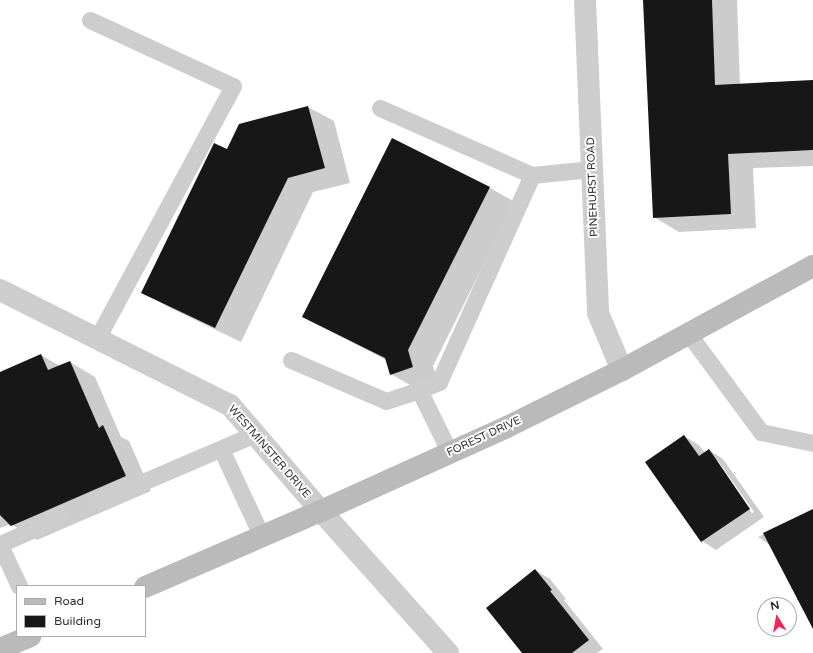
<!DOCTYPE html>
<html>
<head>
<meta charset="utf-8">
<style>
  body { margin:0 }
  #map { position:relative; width:813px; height:653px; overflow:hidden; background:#fff; font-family:"Varela Round",sans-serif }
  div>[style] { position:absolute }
  .shadow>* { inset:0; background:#0003 }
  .building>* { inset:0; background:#171717 }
  .service>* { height:17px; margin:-8.5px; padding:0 8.5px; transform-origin:8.5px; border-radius:8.5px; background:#cdcdcd }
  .minor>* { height:22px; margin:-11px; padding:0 11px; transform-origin:11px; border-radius:11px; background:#cdcdcd }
  .tertiary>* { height:22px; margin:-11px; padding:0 11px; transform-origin:11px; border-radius:11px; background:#cdcdcd }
  .secondary>* { height:22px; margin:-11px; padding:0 11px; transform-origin:11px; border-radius:11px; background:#bababa }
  span { translate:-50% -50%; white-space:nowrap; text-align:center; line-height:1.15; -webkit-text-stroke:4px #fff; paint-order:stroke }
  .street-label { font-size:11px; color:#303030 }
  .legend { position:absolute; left:16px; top:585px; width:130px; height:52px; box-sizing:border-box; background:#fff; border:1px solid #acacac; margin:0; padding:5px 7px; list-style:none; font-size:12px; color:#303030 }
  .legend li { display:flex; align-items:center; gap:8px; height:20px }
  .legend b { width:20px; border:1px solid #acacac }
  .north { position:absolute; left:757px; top:597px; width:40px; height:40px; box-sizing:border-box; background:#fff; border:1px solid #acacac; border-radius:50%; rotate:349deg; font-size:11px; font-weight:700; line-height:16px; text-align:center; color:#303030 }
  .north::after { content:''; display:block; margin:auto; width:14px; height:18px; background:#f62456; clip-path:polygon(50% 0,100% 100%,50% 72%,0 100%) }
</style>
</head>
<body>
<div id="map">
  <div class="shadow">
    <i style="clip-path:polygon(644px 0,737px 0,740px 85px,813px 81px,813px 166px,753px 168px,756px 228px,679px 232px,654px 217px)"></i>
    <i style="clip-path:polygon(308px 107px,334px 121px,350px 183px,313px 192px,241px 342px,168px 307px,143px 292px,227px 150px)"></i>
    <i style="clip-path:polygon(393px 139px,490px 188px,515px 202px,433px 366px,438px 382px,417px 389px,391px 374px,386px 360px,304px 317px)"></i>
    <i style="clip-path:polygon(41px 355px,60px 366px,70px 362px,95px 377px,121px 437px,129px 441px,151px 491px,37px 540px,11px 524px,0 528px,0 373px)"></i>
    <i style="clip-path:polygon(evenodd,684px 436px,699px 445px,705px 453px,709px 450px,723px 459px,764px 517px,716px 550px,702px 541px,684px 436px,716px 461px,718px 461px,754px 512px,752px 513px,716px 461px)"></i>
    <i style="clip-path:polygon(813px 510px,813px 608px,812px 608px,797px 600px,797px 577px,770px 545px,758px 537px)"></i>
    <i style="clip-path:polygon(535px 570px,550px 579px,566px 599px,564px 600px,603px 649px,597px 653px,523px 653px)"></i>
  </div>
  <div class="building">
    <i style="clip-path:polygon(643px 0,712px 0,715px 85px,813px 80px,813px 150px,728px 154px,731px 214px,653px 218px)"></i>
    <i style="clip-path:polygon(308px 106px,325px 168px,288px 178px,215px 328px,141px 293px,214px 143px,227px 149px,239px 124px)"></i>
    <i style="clip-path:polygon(392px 138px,490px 187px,408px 350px,413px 367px,390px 375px,385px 358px,302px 317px)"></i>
    <i style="clip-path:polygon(41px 354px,48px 370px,70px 361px,99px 428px,103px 425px,126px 476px,11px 526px,0 515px,0 372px)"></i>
    <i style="clip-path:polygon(684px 435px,699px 456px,709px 449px,750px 509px,701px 542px,645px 462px)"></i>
    <i style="clip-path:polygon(813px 509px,813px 629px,763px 533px)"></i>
    <i style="clip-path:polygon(535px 569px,552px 590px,550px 591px,589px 640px,572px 653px,522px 653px,486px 608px)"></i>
  </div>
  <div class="service">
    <i style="left:90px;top:20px;width:157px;rotate:24.8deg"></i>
    <i style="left:233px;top:86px;width:287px;rotate:118.3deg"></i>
    <i style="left:380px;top:108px;width:166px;rotate:23.8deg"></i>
    <i style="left:532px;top:175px;width:60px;rotate:-5.7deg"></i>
    <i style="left:688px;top:333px;width:123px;rotate:53.6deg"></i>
    <i style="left:761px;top:432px;width:53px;rotate:11.9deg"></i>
    <i style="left:291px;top:360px;width:103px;rotate:23.3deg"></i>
    <i style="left:386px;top:401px;width:35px;rotate:-18deg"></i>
    <i style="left:419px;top:390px;width:70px;rotate:63.8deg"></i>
    <i style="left:419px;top:390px;width:22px;rotate:-22deg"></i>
    <i style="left:439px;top:382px;width:227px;rotate:-65.8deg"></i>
    <i style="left:221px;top:449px;width:97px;rotate:65deg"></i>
    <i style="left:96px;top:502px;width:173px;rotate:-23.2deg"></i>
    <i style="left:0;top:544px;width:64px;rotate:-24.1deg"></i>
    <i style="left:0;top:545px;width:45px;rotate:65.1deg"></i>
  </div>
  <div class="minor">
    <i style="left:0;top:290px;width:257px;rotate:26.6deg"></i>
    <i style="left:230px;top:405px;width:140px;rotate:49.4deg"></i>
    <i style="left:321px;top:511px;width:191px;rotate:48.2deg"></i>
  </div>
  <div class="tertiary">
    <i style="left:585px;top:0;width:313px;rotate:87.6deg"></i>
    <i style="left:598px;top:313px;width:62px;rotate:67.2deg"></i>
  </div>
  <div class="secondary">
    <i style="left:145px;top:587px;width:192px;rotate:-23.4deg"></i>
    <i style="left:321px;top:511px;width:204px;rotate:-24.3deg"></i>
    <i style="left:507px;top:427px;width:128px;rotate:-26.4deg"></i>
    <i style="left:622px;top:370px;width:217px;rotate:-28.6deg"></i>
    <i style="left:0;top:649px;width:33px;rotate:-23deg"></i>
  </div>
  <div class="street-label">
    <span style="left:593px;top:187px;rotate:-92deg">PINEHURST ROAD</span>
    <span style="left:484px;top:437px;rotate:-25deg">FOREST DRIVE</span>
    <span style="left:269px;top:452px;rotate:49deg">WESTMINSTER DRIVE</span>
  </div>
  <ul class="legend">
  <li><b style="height:5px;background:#bababa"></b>Road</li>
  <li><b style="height:11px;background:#171717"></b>Building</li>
  </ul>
  <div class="north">N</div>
</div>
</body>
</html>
